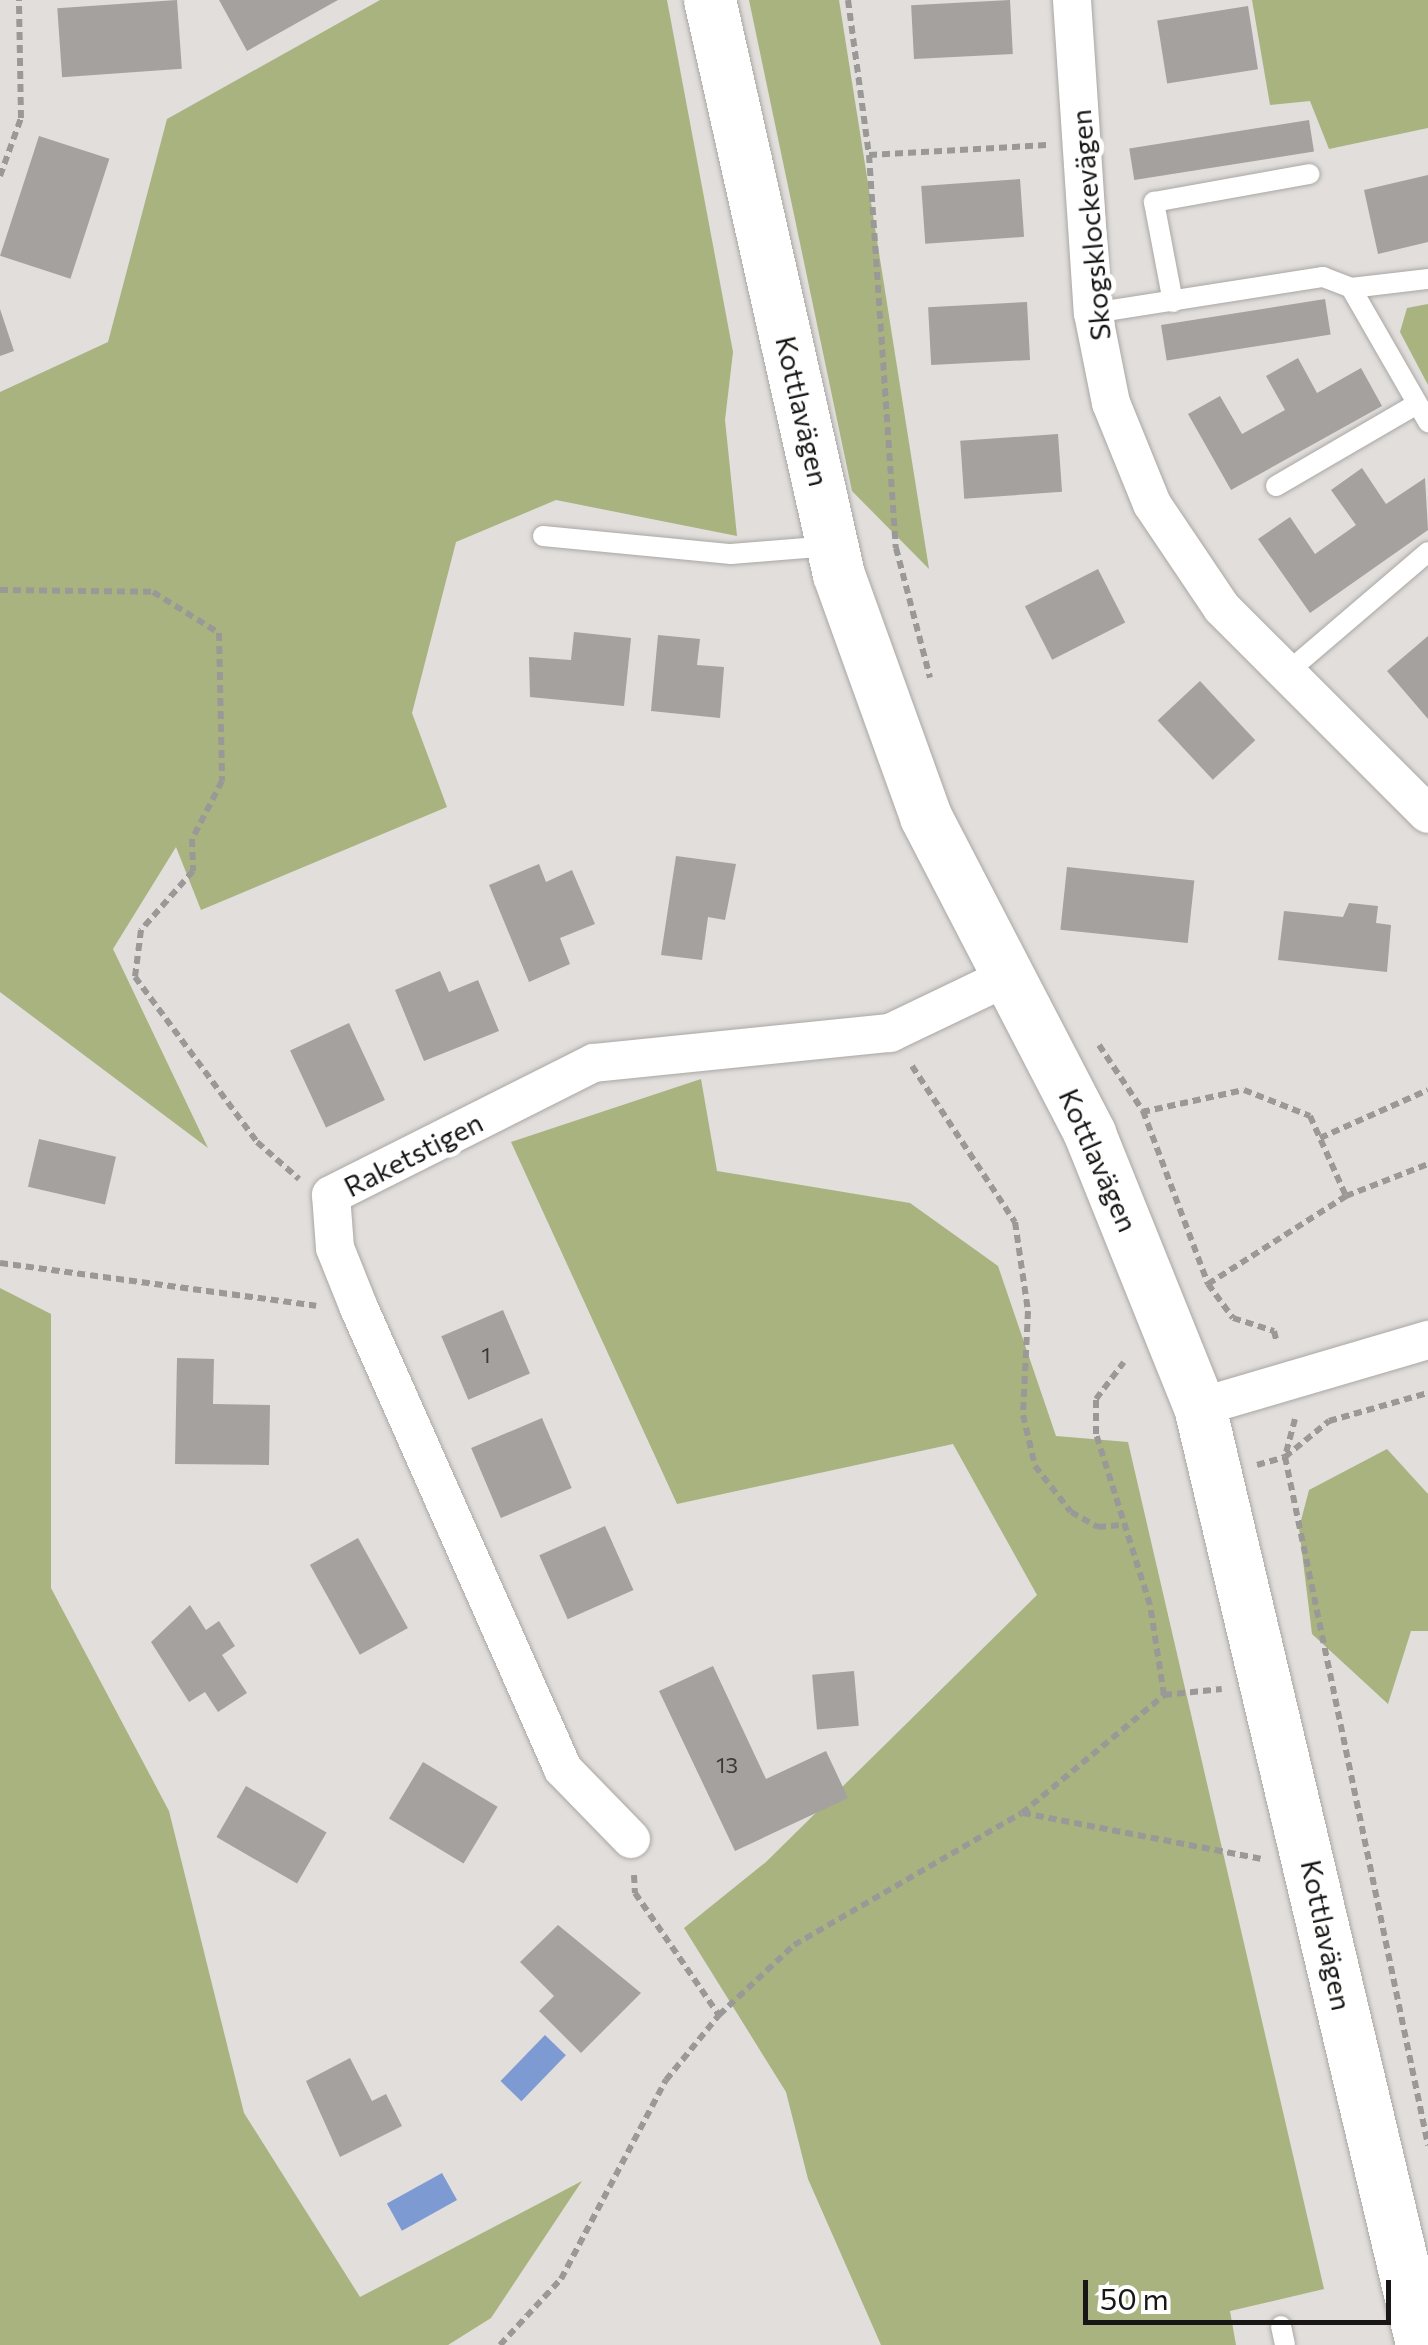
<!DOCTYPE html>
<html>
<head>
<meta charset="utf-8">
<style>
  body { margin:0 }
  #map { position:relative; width:1428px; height:2345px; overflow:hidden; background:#e1dedb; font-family:Commissioner,sans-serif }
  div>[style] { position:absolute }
  .green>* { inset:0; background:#a8b380 }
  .water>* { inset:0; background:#7e9ad2; transform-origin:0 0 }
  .building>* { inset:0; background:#a4a19e; transform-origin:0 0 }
  .path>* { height:6px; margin-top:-3px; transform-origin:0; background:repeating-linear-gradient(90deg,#9b9997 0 8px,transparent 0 13px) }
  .roads { filter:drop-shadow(0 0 2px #a9a7a4) drop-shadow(0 0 2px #a9a7a4) }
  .lane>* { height:20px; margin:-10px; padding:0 10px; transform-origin:10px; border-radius:10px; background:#fff }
  .street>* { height:38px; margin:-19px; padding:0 19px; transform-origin:19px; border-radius:19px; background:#fff }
  .secondary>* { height:52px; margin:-26px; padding:0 26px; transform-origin:26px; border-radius:26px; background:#fff }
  span { translate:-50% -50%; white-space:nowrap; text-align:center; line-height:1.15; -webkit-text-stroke:10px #fff; paint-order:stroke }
  .number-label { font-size:22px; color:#3b3a38 }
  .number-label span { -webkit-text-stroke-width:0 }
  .street-label { font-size:28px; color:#181716 }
  .scale { position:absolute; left:1083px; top:2280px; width:308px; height:45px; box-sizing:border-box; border:5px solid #181716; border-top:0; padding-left:12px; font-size:30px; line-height:35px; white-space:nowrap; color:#181716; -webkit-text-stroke:8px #fff; paint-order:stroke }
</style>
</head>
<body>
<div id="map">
  <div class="green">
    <i style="clip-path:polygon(380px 0,667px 0,733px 352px,725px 420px,737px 536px,556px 500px,456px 542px,412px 713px,447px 807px,201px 910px,176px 847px,113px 949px,208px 1148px,0 992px,0 392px,108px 342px,167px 119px)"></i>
    <i style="clip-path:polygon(749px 0,839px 0,929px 569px,852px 491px)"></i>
    <i style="clip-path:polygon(1252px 0,1428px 0,1428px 128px,1329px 149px,1310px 101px,1270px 105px)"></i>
    <i style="clip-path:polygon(1428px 304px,1428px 385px,1400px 332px,1407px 308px)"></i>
    <i style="clip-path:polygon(701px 1079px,717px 1171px,910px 1203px,998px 1266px,1056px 1436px,1128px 1442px,1324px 2289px,1230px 2311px,1236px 2345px,881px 2345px,808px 2179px,786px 2092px,684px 1928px,766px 1862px,1037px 1595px,953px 1444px,677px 1504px,511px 1142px)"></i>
    <i style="clip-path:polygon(0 1288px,51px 1314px,51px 1588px,169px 1811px,244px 2113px,360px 2297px,582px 2181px,491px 2318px,448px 2345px,0 2345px)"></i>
    <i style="clip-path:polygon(1387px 1449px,1428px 1494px,1428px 1631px,1411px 1631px,1388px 1704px,1312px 1634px,1299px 1528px,1309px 1490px)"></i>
  </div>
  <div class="water">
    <i style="left:545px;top:2035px;width:29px;height:64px;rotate:44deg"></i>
    <i style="left:442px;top:2173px;width:31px;height:63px;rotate:61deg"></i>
  </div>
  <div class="building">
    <i style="left:177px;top:0;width:69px;height:120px;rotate:86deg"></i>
    <i style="clip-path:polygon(219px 0,338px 0,247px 51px)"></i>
    <i style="left:1010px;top:0;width:54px;height:99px;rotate:87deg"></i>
    <i style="left:1248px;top:6px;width:64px;height:92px;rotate:81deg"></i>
    <i style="left:1309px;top:120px;width:32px;height:182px;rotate:81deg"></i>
    <i style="left:39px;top:136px;width:74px;height:126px;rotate:18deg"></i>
    <i style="clip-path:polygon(1428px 175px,1428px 242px,1378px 254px,1364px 190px)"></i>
    <i style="left:1020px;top:179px;width:58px;height:99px;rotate:86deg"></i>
    <i style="left:1325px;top:299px;width:36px;height:166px;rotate:81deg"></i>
    <i style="left:1027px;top:302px;width:58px;height:99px;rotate:87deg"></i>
    <i style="clip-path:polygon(0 309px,14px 351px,0 356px)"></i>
    <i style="clip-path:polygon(1298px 358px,1317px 393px,1361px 368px,1382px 406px,1231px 490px,1188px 414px,1220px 396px,1242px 434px,1285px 410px,1266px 376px)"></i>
    <i style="left:1058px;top:434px;width:58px;height:98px;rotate:86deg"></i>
    <i style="clip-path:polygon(1362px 468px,1386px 504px,1425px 478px,1428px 530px,1310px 613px,1258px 539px,1290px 517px,1315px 554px,1356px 525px,1331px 490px)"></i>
    <i style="left:1098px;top:569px;width:60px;height:82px;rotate:63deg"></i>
    <i style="clip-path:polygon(574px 632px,631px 638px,624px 706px,530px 697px,529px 657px,571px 660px)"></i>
    <i style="clip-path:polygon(658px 635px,700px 639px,697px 665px,724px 667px,720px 718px,651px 711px)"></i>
    <i style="clip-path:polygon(1428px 636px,1428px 719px,1387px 671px)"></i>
    <i style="left:1200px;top:681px;width:81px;height:58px;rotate:47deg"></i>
    <i style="clip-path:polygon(676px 856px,736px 864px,725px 920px,708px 917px,702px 960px,661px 955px)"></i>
    <i style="clip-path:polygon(539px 864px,546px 882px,572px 870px,595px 924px,560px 938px,570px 964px,529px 982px,489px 885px)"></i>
    <i style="left:1067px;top:867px;width:128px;height:63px;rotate:6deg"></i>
    <i style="clip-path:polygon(1349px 903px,1378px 906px,1376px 923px,1391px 925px,1387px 972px,1278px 960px,1284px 911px,1343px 917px)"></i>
    <i style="clip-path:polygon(440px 971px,449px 992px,478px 980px,499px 1031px,424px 1061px,395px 990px)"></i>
    <i style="left:349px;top:1023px;width:85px;height:65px;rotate:65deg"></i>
    <i style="left:39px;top:1139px;width:79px;height:49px;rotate:13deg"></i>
    <i style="left:503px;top:1310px;width:69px;height:67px;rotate:67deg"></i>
    <i style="clip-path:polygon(177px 1358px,214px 1359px,213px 1404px,270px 1405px,269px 1465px,175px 1464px)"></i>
    <i style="left:542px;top:1418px;width:76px;height:77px;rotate:67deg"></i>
    <i style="left:605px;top:1526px;width:70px;height:72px;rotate:66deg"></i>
    <i style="left:358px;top:1538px;width:103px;height:55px;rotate:61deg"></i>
    <i style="clip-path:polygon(190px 1605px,206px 1630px,219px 1621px,235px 1646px,222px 1655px,247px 1693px,218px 1712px,205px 1692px,189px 1702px,151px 1642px)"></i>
    <i style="clip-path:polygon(713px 1666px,766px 1779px,826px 1751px,848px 1798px,735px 1851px,659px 1691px)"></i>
    <i style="left:854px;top:1671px;width:55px;height:42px;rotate:85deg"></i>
    <i style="left:423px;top:1762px;width:87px;height:66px;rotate:31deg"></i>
    <i style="left:246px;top:1786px;width:93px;height:59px;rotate:30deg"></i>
    <i style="clip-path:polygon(558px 1925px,641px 1993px,581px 2053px,539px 2011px,554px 1996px,520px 1962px)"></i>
    <i style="clip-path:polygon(350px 2058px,372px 2101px,386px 2094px,402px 2126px,340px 2157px,306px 2081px)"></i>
  </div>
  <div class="path">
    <i style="left:848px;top:0;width:156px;rotate:82.3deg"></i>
    <i style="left:869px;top:155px;width:394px;rotate:86.1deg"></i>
    <i style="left:896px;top:548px;width:134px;rotate:75.3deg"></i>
    <i style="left:869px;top:155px;width:178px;rotate:-3.2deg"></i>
    <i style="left:0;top:176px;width:62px;rotate:-70.1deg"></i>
    <i style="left:21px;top:118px;width:118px;rotate:-91deg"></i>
    <i style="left:0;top:590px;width:153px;rotate:0.7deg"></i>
    <i style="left:153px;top:592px;width:78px;rotate:31.8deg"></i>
    <i style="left:219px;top:633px;width:148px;rotate:88.8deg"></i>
    <i style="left:222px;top:781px;width:65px;rotate:117.3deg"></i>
    <i style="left:192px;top:839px;width:32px;rotate:88deg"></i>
    <i style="left:193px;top:871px;width:79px;rotate:131.4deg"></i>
    <i style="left:141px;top:930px;width:47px;rotate:97.3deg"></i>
    <i style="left:135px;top:977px;width:205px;rotate:53.5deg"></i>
    <i style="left:257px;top:1142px;width:56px;rotate:41.4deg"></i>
    <i style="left:1099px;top:1045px;width:79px;rotate:56.3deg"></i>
    <i style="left:1143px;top:1111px;width:185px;rotate:69.4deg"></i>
    <i style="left:1208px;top:1284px;width:42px;rotate:53.7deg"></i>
    <i style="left:1233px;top:1318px;width:43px;rotate:17.6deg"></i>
    <i style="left:1274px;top:1331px;width:12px;rotate:76deg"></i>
    <i style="left:912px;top:1066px;width:187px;rotate:56.6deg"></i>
    <i style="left:1015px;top:1222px;width:90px;rotate:81.7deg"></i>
    <i style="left:1028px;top:1311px;width:104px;rotate:92.8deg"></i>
    <i style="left:1023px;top:1415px;width:52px;rotate:76.8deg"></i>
    <i style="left:1035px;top:1466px;width:58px;rotate:52deg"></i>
    <i style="left:1071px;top:1512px;width:31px;rotate:29deg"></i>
    <i style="left:1098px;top:1527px;width:21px;rotate:-5deg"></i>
    <i style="left:1142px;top:1112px;width:104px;rotate:-12.2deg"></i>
    <i style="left:1244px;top:1090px;width:71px;rotate:21.5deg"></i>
    <i style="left:1310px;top:1116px;width:88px;rotate:65.8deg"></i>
    <i style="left:1320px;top:1138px;width:118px;rotate:-24deg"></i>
    <i style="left:0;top:1263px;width:319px;rotate:7.7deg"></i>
    <i style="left:1208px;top:1284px;width:164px;rotate:-32.5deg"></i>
    <i style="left:1346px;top:1196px;width:88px;rotate:-21.3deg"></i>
    <i style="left:1295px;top:1419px;width:39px;rotate:105deg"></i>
    <i style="left:1285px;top:1457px;width:703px;rotate:78.26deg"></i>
    <i style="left:1257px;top:1465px;width:29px;rotate:-16deg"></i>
    <i style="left:1285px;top:1457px;width:57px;rotate:-39.3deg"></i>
    <i style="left:1329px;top:1421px;width:103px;rotate:-15.8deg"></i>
    <i style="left:1164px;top:1695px;width:58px;rotate:-5.9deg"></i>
    <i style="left:1023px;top:1813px;width:242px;rotate:10.9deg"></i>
    <i style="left:634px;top:1875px;width:18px;rotate:87deg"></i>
    <i style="left:635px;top:1893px;width:148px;rotate:55.5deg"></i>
    <i style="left:500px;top:2345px;width:90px;rotate:-47.3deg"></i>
    <i style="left:561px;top:2279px;width:225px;rotate:-62.2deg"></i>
    <i style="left:666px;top:2080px;width:84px;rotate:-50.8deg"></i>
    <i style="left:719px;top:2015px;width:103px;rotate:-43deg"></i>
    <i style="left:794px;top:1945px;width:263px;rotate:-30.1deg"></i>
    <i style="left:1022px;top:1813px;width:185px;rotate:-39.7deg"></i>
    <i style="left:1164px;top:1695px;width:91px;rotate:-98.8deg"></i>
    <i style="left:1150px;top:1605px;width:179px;rotate:-107.5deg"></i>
    <i style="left:1096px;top:1434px;width:35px;rotate:-90deg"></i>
    <i style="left:1096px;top:1399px;width:46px;rotate:-52.9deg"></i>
  </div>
  <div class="roads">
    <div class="lane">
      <i style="left:1351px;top:288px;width:155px;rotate:60.1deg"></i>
      <i style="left:1173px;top:302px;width:102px;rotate:-100.8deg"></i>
      <i style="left:1154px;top:202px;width:158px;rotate:-10.2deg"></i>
      <i style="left:1093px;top:313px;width:233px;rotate:-8.9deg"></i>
      <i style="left:1323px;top:277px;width:30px;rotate:21deg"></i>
      <i style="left:1351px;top:288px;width:78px;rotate:-6.7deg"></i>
      <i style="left:1276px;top:486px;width:163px;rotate:-30.2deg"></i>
      <i style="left:543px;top:536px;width:189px;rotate:5.5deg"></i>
      <i style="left:731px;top:554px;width:100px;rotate:-4.6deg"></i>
      <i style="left:1284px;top:675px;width:189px;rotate:-40.5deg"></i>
      <i style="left:1281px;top:2326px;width:19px;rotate:78deg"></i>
    </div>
    <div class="street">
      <i style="left:1072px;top:0;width:314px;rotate:86.2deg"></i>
      <i style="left:1093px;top:313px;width:92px;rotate:78.7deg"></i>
      <i style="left:1111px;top:403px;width:109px;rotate:67.9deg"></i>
      <i style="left:1152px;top:504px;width:125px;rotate:56.1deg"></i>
      <i style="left:1222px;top:608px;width:291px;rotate:45deg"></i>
      <i style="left:1200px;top:1407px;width:238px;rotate:-16.4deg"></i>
      <i style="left:631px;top:1839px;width:98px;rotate:-134.2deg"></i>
      <i style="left:563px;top:1769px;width:504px;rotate:-113.87deg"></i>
      <i style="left:359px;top:1308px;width:65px;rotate:-111.8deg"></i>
      <i style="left:335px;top:1248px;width:53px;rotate:-94.3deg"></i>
      <i style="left:331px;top:1195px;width:294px;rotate:-26.7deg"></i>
      <i style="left:594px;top:1063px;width:298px;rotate:-5.8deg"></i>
      <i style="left:890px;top:1033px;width:132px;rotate:-25.6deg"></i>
    </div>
    <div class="secondary">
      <i style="left:710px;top:0;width:589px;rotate:77.36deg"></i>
      <i style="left:839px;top:575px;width:257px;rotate:70.2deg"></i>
      <i style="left:926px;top:817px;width:357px;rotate:62.6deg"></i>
      <i style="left:1090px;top:1134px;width:294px;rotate:68.1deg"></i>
      <i style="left:1200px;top:1407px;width:964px;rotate:76.68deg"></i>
    </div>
  </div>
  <div class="number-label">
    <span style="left:486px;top:1355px">1</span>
    <span style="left:727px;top:1765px">13</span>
  </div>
  <div class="street-label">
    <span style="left:1090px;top:225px;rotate:-95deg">Skogsklockevägen</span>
    <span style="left:803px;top:411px;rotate:77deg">Kottlavägen</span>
    <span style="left:413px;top:1154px;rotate:-27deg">Raketstigen</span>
    <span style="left:1099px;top:1160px;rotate:66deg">Kottlavägen</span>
    <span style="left:1327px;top:1935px;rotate:78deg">Kottlavägen</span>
  </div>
  <div class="scale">50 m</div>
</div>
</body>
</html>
